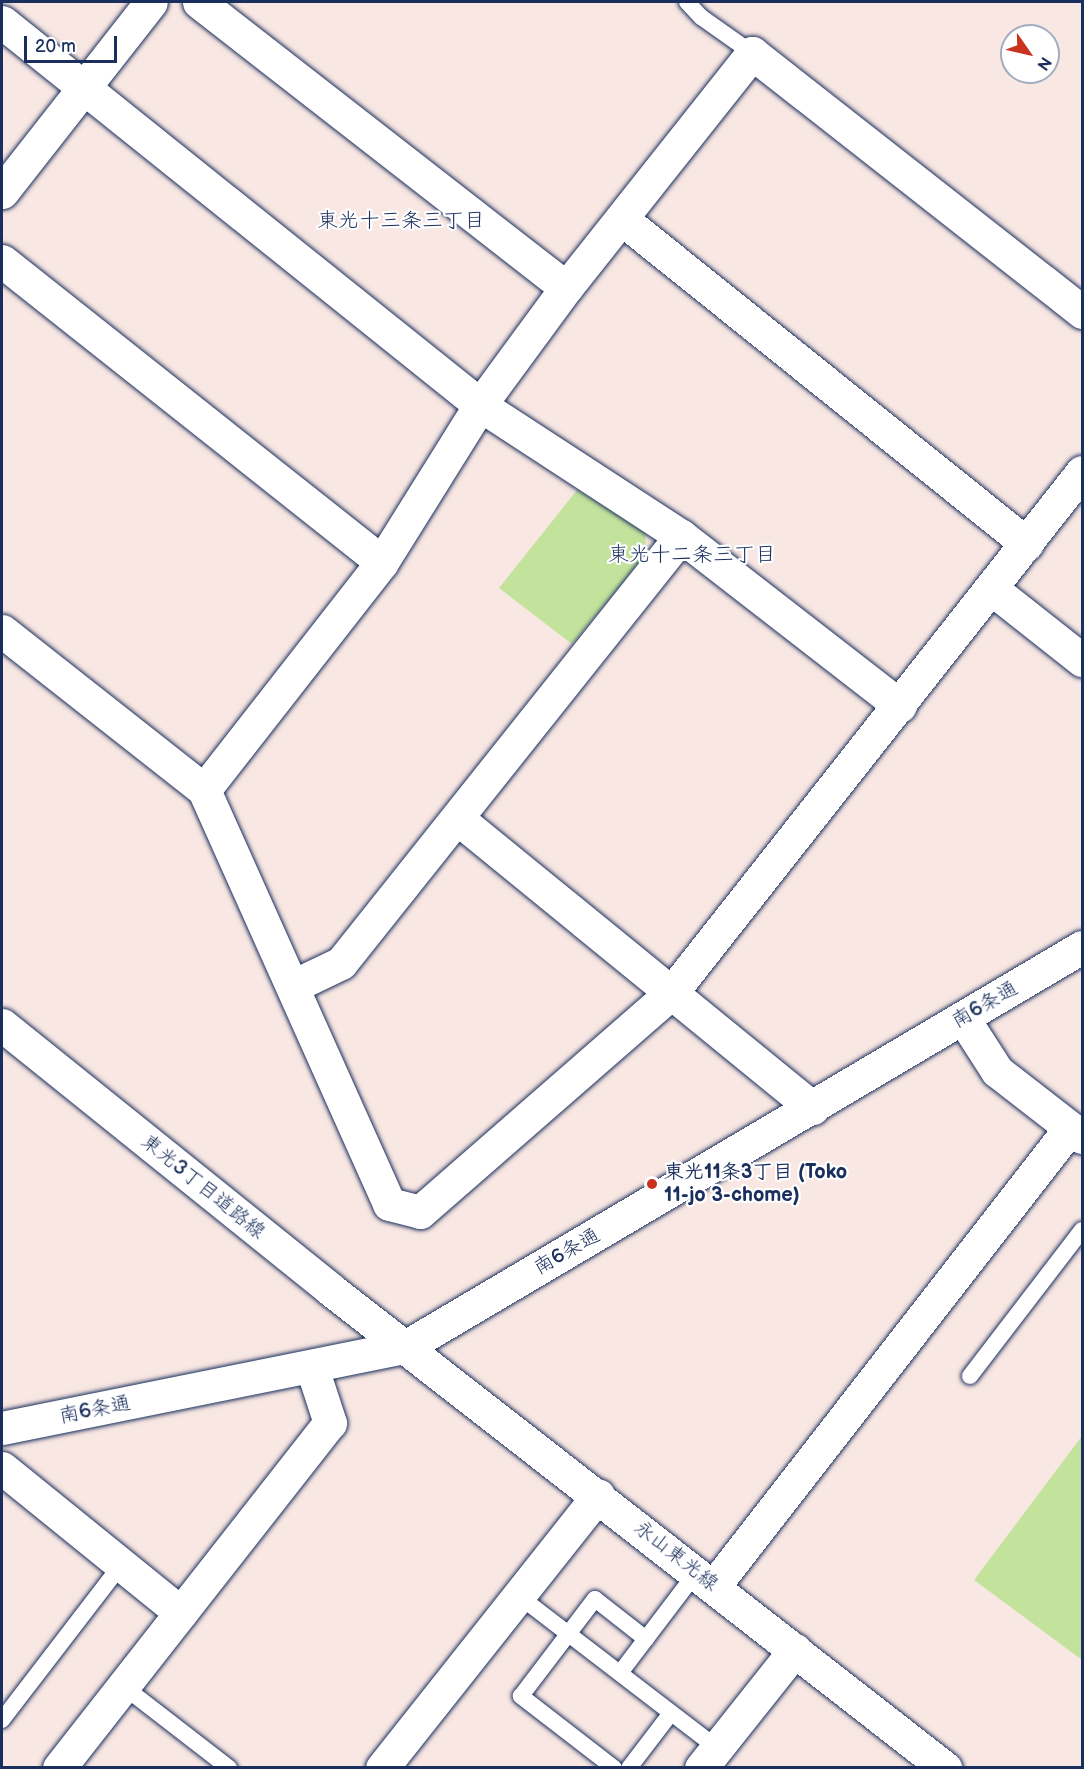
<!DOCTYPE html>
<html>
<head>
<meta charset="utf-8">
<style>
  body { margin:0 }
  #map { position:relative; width:1084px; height:1769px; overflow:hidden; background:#f8e7e2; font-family:"Balsamiq Sans","Klee One",sans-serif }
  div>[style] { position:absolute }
  .green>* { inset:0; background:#c3e39c }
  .roads { filter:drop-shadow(0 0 2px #1b2f5e) drop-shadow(0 0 2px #1b2f5e) }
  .service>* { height:16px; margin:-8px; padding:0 8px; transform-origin:8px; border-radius:8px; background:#fff }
  .minor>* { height:33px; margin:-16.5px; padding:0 16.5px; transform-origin:16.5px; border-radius:16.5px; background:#fff }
  .tertiary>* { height:33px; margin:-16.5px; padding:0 16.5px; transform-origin:16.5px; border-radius:16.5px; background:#fff }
  .dots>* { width:16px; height:16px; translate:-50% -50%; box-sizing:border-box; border:3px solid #fff; border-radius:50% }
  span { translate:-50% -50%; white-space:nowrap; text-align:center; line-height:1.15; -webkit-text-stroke:4.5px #fff; paint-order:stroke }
  .street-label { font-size:20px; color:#1b2f5e }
  .poi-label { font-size:20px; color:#1b2f5e; font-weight:700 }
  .left { translate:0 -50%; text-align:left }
  .neighbourhood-label { font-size:21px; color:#1b2f5e }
  .frame { position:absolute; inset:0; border:3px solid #1b2f5e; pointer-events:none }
  .north { position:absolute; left:1000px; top:24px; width:60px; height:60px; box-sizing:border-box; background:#fff; border:2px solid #a4acbf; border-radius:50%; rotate:124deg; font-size:16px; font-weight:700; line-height:24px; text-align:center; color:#1b2f5e }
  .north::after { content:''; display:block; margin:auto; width:21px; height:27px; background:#c8321e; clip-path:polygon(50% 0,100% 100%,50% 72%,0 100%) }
  .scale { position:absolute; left:24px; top:36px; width:93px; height:27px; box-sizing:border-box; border:3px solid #1b2f5e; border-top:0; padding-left:8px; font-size:18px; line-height:21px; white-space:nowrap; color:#1b2f5e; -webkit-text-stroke:4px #fff; paint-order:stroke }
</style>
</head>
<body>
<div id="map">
  <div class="green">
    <i style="clip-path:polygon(577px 490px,645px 531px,646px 554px,572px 644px,499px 588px)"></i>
    <i style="clip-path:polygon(1082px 1436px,1082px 1660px,974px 1580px)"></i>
  </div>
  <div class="roads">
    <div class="service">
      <i style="left:687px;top:2px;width:21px;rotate:47deg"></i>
      <i style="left:701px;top:17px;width:62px;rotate:35.2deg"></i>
      <i style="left:970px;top:1376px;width:184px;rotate:-52.5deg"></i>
      <i style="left:519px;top:1596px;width:250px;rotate:37.5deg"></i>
      <i style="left:620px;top:1673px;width:126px;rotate:-52.8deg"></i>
      <i style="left:123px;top:1686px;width:134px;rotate:37.7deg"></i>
      <i style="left:2px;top:1720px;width:195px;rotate:-52.5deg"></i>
      <i style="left:614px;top:1768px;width:118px;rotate:-142.3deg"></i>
      <i style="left:521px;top:1696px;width:122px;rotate:-52.7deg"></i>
      <i style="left:595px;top:1599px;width:65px;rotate:38.1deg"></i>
      <i style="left:629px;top:1768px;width:69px;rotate:-52.6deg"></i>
    </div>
    <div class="minor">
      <i style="left:199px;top:2px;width:465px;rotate:37.9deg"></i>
      <i style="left:2px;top:22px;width:613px;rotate:38.7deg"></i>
      <i style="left:480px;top:405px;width:240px;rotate:33.1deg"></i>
      <i style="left:681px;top:536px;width:277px;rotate:37.8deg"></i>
      <i style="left:2px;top:192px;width:241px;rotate:-51.9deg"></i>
      <i style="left:622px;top:219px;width:519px;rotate:38.75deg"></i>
      <i style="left:2px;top:261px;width:485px;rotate:38.4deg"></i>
      <i style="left:992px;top:589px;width:115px;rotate:38.3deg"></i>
      <i style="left:2px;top:631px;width:257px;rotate:38.2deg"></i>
      <i style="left:204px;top:790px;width:453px;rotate:65.9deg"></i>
      <i style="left:389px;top:1204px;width:32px;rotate:14deg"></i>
      <i style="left:420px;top:1212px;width:335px;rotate:-41.1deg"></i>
      <i style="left:672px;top:992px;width:662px;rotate:-51.75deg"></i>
      <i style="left:204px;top:790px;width:289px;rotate:-52deg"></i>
      <i style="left:382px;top:562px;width:185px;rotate:-58deg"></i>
      <i style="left:480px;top:405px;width:145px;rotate:-53.7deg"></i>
      <i style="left:566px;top:288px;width:300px;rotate:-51.6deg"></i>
      <i style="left:752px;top:53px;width:420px;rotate:38.1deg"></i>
      <i style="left:457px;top:818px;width:459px;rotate:39.2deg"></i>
      <i style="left:293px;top:986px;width:53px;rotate:-25.6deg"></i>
      <i style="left:341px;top:963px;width:546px;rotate:-51.47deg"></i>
      <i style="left:963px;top:1018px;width:63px;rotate:57.3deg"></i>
      <i style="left:997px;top:1071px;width:108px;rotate:37.8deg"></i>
      <i style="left:2px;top:1468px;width:230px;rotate:39deg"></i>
      <i style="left:714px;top:1586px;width:580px;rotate:-52.14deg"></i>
      <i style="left:59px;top:1768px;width:439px;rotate:-51.9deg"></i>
      <i style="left:330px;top:1423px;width:58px;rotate:-108.1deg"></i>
      <i style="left:382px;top:1768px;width:348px;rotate:-51.6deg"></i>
      <i style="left:701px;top:1768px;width:151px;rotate:-51.5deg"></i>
    </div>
    <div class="tertiary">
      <i style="left:2px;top:1025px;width:421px;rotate:38.8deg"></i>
      <i style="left:330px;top:1289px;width:780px;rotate:37.91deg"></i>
      <i style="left:2px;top:1428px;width:411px;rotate:-11.4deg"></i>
      <i style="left:405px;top:1347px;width:786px;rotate:-30.58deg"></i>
    </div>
  </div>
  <div class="dots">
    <i style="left:652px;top:1184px;background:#c8321e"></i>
  </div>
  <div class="street-label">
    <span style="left:985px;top:1005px;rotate:-30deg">南6条通</span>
    <span style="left:203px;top:1187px;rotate:39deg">東光3丁目道路線</span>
    <span style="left:567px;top:1252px;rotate:-30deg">南6条通</span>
    <span style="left:95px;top:1410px;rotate:-11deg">南6条通</span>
    <span style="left:676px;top:1556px;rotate:38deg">永山東光線</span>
  </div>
  <div class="poi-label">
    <span class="left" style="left:664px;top:1184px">東光11条3丁目 (Toko<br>11-jo 3-chome)</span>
  </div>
  <div class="neighbourhood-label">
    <span style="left:401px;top:221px">東光十三条三丁目</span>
    <span style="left:692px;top:555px">東光十二条三丁目</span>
  </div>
  <div class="frame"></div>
  <div class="north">N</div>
  <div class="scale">20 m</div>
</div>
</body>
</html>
